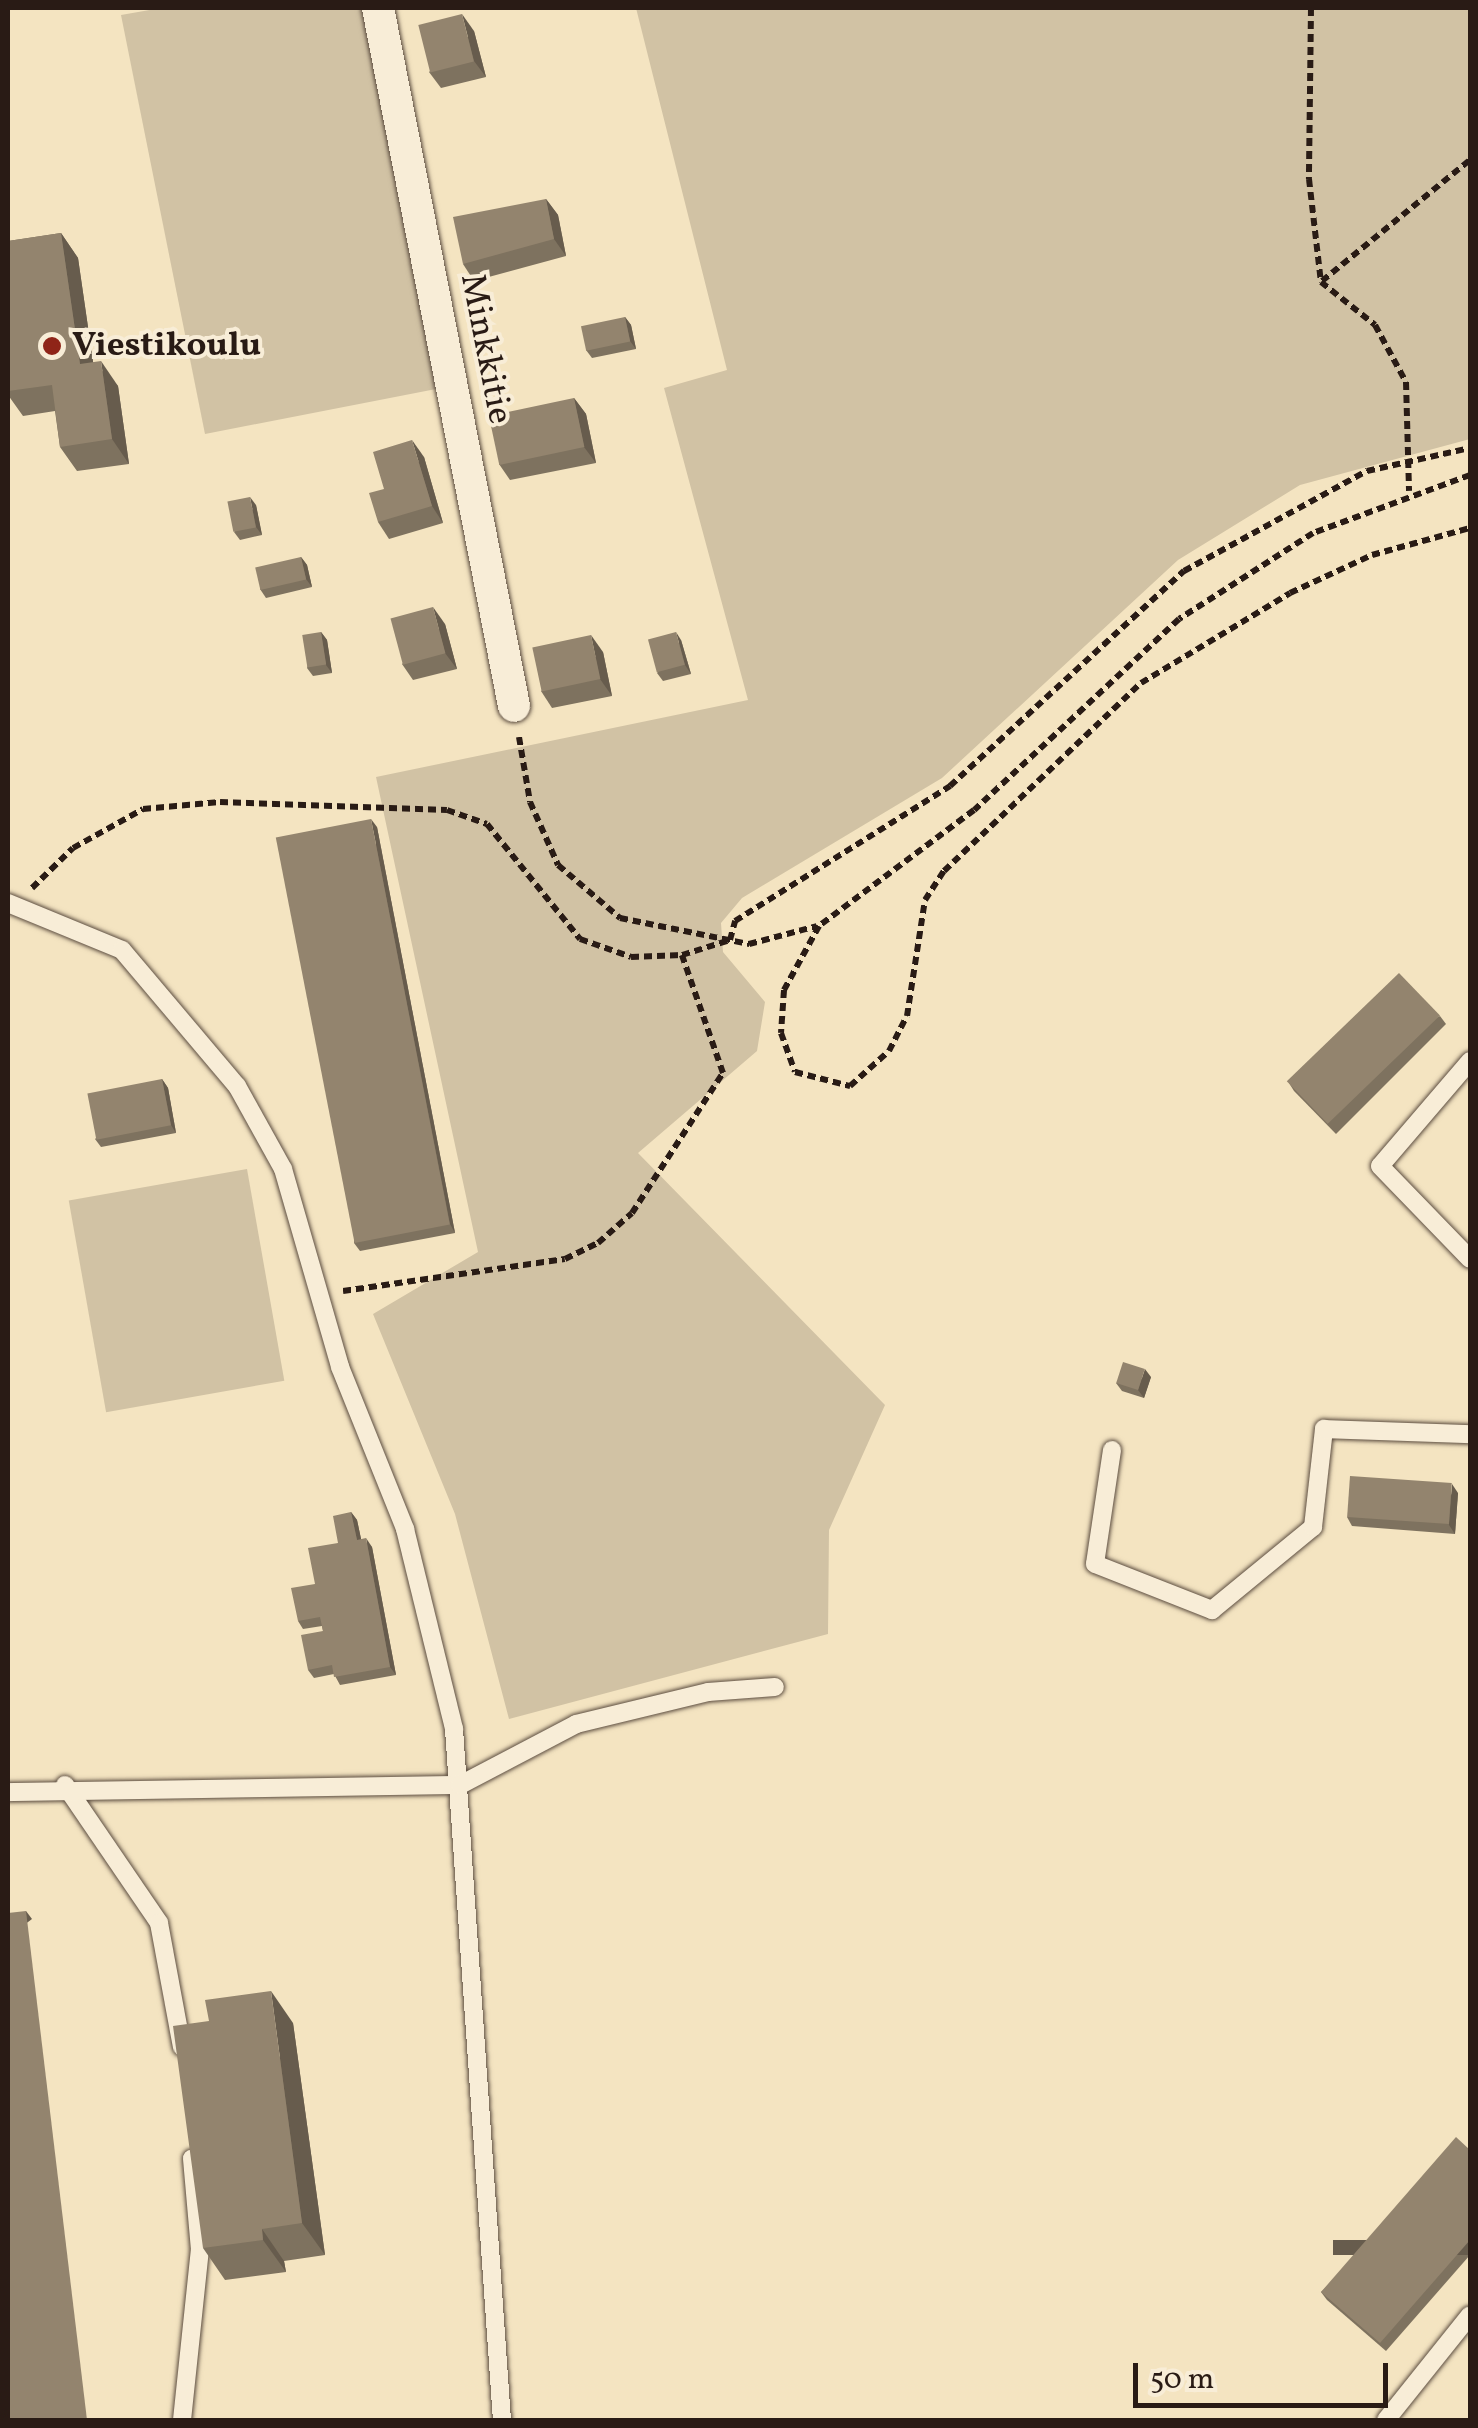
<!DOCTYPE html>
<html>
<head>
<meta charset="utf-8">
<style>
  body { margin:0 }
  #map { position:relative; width:1478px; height:2428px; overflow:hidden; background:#f4e4c1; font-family:Vollkorn,serif }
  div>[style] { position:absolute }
  .green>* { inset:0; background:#d1c2a4; transform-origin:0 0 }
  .path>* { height:6px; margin-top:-3px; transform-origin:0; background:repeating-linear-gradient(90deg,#291b15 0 8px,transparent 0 13px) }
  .roads { filter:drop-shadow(0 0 2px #5c4d40) drop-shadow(0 0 2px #5c4d40) }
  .lane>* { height:18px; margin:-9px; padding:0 9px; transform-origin:9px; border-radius:9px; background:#f8edd7 }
  .street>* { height:32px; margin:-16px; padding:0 16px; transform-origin:16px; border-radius:16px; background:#f8edd7 }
  .wall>* { inset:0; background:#7e725f }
  .shaded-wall>* { inset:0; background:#675c4d; transform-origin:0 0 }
  .building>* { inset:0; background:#93846e; transform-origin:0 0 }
  .dots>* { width:28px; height:28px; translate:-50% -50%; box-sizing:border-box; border:5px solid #f8edd7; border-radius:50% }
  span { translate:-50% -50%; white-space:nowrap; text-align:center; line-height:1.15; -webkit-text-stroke:8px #f8edd7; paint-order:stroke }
  .poi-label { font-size:35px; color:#291b15; font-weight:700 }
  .left { translate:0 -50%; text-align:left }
  .street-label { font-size:35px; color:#291b15 }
  .frame { position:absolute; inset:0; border:10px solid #291b15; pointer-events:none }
  .scale { position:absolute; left:1133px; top:2363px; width:255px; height:45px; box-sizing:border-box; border:5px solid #291b15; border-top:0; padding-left:12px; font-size:30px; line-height:35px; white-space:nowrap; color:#291b15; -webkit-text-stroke:8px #f8edd7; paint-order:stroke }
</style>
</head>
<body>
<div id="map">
  <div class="green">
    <i style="clip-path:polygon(161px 8px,364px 8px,436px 389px,205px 434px,121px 15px)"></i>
    <i style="clip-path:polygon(636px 8px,1470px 8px,1470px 439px,1300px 485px,1178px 560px,942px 778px,742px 898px,721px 923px,723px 952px,765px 1002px,757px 1051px,638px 1153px,885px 1405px,829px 1530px,828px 1634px,509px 1719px,455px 1514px,373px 1314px,478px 1252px,376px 777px,748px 700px,664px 388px,727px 370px)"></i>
    <i style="left:247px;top:1169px;width:215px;height:181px;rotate:80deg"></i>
  </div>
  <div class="path">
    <i style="left:1311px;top:8px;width:171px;rotate:90.7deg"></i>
    <i style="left:1309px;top:179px;width:104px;rotate:83.4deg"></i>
    <i style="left:1321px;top:282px;width:69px;rotate:38.5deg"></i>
    <i style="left:1375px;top:325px;width:65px;rotate:61.5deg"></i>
    <i style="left:1406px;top:382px;width:109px;rotate:88.4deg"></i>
    <i style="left:1322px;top:281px;width:191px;rotate:-39.3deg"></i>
    <i style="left:1470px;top:475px;width:167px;rotate:159.7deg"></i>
    <i style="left:1313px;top:533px;width:159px;rotate:147.3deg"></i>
    <i style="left:1179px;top:619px;width:280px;rotate:137deg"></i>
    <i style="left:974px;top:810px;width:194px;rotate:143.2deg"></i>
    <i style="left:819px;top:926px;width:73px;rotate:118.7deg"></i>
    <i style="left:784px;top:990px;width:43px;rotate:94deg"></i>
    <i style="left:781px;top:1033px;width:41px;rotate:70.3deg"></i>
    <i style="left:795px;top:1072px;width:57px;rotate:14.3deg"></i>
    <i style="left:850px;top:1086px;width:52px;rotate:-41.9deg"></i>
    <i style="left:889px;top:1051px;width:39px;rotate:-63deg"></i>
    <i style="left:907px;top:1016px;width:117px;rotate:-81.2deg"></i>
    <i style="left:925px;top:900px;width:35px;rotate:-57deg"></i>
    <i style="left:944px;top:871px;width:272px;rotate:-43.7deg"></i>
    <i style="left:1141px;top:683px;width:174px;rotate:-31.1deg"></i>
    <i style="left:1290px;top:593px;width:90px;rotate:-24.9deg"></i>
    <i style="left:1372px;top:555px;width:102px;rotate:-15.4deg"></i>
    <i style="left:519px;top:737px;width:66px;rotate:80.4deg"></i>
    <i style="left:530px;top:802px;width:69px;rotate:66deg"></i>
    <i style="left:558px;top:865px;width:82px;rotate:40.5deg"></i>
    <i style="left:620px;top:918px;width:132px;rotate:11.4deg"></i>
    <i style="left:749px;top:944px;width:70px;rotate:-14.8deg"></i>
    <i style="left:32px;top:888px;width:57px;rotate:-44.3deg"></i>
    <i style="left:73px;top:848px;width:80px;rotate:-29.1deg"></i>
    <i style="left:143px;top:809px;width:77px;rotate:-5.2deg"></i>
    <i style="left:220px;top:802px;width:227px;rotate:2deg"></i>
    <i style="left:447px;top:810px;width:42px;rotate:19.3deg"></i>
    <i style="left:487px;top:824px;width:148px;rotate:51deg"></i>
    <i style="left:580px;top:939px;width:54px;rotate:19.4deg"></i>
    <i style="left:631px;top:957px;width:51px;rotate:-2.2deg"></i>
    <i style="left:343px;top:1291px;width:224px;rotate:-8.2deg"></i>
    <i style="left:565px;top:1259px;width:37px;rotate:-26deg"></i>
    <i style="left:598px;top:1243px;width:45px;rotate:-41.4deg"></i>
    <i style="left:632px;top:1213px;width:167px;rotate:-57deg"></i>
    <i style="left:723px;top:1073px;width:125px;rotate:-109.2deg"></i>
    <i style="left:682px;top:955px;width:50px;rotate:-17.4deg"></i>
    <i style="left:730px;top:940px;width:20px;rotate:-75deg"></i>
    <i style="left:735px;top:921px;width:254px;rotate:-32.1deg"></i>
    <i style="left:950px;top:786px;width:318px;rotate:-42.6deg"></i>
    <i style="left:1184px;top:571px;width:209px;rotate:-28.7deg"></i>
    <i style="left:1367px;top:471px;width:106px;rotate:-12.6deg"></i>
  </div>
  <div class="roads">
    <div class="lane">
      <i style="left:8px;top:903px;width:123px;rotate:22.4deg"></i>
      <i style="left:122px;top:950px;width:178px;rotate:49.8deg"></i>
      <i style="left:237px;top:1086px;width:95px;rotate:61deg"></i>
      <i style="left:283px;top:1169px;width:206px;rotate:73.9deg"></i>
      <i style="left:340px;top:1367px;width:175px;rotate:68.1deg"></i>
      <i style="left:405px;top:1529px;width:206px;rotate:76.2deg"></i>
      <i style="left:454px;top:1729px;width:693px;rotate:86.03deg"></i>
      <i style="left:1470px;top:1061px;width:138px;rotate:130.6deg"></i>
      <i style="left:1380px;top:1166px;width:129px;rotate:45.9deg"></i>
      <i style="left:1112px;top:1450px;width:115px;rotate:98.5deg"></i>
      <i style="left:1095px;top:1564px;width:126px;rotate:21.5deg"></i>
      <i style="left:1212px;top:1610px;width:131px;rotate:-39.4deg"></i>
      <i style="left:1313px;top:1527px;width:99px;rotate:-83.6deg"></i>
      <i style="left:1324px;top:1429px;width:146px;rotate:2deg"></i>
      <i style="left:65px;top:1785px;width:167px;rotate:55.7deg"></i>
      <i style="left:159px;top:1923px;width:126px;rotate:79.5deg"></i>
      <i style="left:8px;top:1792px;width:452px;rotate:-0.9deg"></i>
      <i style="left:460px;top:1785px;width:131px;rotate:-27.7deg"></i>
      <i style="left:576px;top:1724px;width:136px;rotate:-13.6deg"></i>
      <i style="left:708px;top:1692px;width:67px;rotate:-4.3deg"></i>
      <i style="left:182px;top:2420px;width:171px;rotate:-84deg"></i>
      <i style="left:200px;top:2250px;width:92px;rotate:-95deg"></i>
      <i style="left:1386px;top:2420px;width:134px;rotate:-51.3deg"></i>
    </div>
    <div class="street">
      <i style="left:378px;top:8px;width:711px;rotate:78.97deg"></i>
    </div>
  </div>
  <div class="wall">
    <i style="clip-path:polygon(474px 31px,486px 77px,441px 88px,429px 72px)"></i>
    <i style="clip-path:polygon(546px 199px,558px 215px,566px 256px,474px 281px,463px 264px)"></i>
    <i style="clip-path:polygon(61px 233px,78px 258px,93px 362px,118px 386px,129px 464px,77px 471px,60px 447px,55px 411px,23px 416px,8px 395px,8px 241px)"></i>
    <i style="clip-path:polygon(625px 317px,631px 325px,636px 349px,592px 358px,586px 350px)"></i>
    <i style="clip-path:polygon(574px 398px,586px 414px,596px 463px,510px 480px,499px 464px)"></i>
    <i style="clip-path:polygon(424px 457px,443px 523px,389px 539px,378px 522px,384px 489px)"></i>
    <i style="clip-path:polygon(256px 505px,262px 535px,240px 540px,234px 532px)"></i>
    <i style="clip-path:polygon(301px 557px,307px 565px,312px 587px,266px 598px,260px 589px)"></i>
    <i style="clip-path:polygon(445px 624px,457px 669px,413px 680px,402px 664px)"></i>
    <i style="clip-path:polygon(321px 632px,327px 640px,332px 673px,313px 676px,307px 668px)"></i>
    <i style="clip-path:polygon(681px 640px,691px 674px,663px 681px,657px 673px)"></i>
    <i style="clip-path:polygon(603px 652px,612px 696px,552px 708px,541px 691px)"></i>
    <i style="clip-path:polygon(377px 827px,455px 1233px,360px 1251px,354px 1243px)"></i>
    <i style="clip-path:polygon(1440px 1016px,1446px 1024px,1336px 1134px,1294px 1091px,1289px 1083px)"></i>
    <i style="clip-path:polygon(162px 1079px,168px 1088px,176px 1133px,101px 1147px,95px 1139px)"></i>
    <i style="clip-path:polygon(1151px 1377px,1144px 1398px,1122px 1391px,1116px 1383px)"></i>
    <i style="clip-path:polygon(1458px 1493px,1455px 1534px,1352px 1526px,1347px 1517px)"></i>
    <i style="clip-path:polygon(351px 1512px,357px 1520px,361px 1539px,372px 1547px,396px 1675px,340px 1685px,334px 1674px,314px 1678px,308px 1670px,323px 1631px,322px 1626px,303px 1629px,298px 1621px,315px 1584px,338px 1543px)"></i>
    <i style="clip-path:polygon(293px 2023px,325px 2255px,284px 2261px,286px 2272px,225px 2280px,203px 2248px)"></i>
    <i style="clip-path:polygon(1470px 2150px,1470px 2255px,1386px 2351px,1327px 2300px,1321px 2292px)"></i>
  </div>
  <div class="shaded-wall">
    <i style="clip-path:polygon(462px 14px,474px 31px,486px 77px,474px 61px)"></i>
    <i style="clip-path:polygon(546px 199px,558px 215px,566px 256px,554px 239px)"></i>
    <i style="clip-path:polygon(61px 233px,78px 258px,97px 389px,80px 364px)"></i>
    <i style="clip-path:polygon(625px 317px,631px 325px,636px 349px,630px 341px)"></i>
    <i style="clip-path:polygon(101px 361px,118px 386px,129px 464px,112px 439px)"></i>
    <i style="clip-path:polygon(574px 398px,586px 414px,596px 463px,584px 447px)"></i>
    <i style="clip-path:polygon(412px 440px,424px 457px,443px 523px,432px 506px)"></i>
    <i style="clip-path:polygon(250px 497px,256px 505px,262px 535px,256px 527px)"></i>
    <i style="clip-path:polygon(301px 557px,307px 565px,312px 587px,306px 579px)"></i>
    <i style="clip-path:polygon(433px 607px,445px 624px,457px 669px,445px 653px)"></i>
    <i style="clip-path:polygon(321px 632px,327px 640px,332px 673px,326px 665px)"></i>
    <i style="clip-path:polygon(676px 632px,681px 640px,691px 674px,685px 665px)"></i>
    <i style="clip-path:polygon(591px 635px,603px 652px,612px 696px,600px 679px)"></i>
    <i style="clip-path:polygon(371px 819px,377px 827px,455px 1233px,450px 1224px)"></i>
    <i style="clip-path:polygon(162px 1079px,168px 1088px,176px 1133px,171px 1125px)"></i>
    <i style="clip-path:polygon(1145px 1369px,1151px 1377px,1144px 1398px,1138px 1390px)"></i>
    <i style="clip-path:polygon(1452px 1484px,1458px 1493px,1455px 1534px,1449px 1525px)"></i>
    <i style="clip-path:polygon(351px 1512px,357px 1520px,363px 1548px,357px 1540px)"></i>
    <i style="clip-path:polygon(366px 1538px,372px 1547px,396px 1675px,390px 1667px)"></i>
    <i style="left:26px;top:1911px;width:10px;height:513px;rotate:53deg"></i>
    <i style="clip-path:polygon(271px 1991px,293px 2023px,325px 2255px,302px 2223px)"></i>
    <i style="clip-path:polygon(262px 2229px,284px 2261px,286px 2272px,263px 2240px)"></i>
    <i style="left:1470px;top:2240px;width:15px;height:137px;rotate:90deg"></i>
  </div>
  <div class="building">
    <i style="left:462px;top:14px;width:49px;height:45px;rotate:76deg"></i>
    <i style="clip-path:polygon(546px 199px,554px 239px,463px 264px,453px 217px)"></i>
    <i style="clip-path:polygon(61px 233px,80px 364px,101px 361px,112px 439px,60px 447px,52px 385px,8px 391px,8px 241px)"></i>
    <i style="left:625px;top:317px;width:25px;height:45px;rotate:78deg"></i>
    <i style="left:574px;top:398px;width:50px;height:87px;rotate:78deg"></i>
    <i style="clip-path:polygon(412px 440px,432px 506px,378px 522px,369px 493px,384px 489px,373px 452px)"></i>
    <i style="left:250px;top:497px;width:31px;height:23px;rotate:79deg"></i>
    <i style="left:301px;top:557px;width:23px;height:47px;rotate:77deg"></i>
    <i style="left:433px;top:607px;width:48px;height:44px;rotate:75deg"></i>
    <i style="left:321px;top:632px;width:33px;height:19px;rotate:81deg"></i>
    <i style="left:676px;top:632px;width:34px;height:29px;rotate:75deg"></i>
    <i style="left:591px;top:635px;width:45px;height:60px;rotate:78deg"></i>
    <i style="left:371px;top:819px;width:413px;height:97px;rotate:79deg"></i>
    <i style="left:1399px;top:973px;width:59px;height:156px;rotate:46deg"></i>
    <i style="left:162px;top:1079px;width:47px;height:76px;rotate:79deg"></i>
    <i style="left:1123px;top:1362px;width:23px;height:22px;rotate:18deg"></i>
    <i style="left:1350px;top:1476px;width:102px;height:41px;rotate:4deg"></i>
    <i style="clip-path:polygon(351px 1512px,357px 1540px,366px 1538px,390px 1667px,334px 1677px,332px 1665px,308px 1670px,301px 1635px,323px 1631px,320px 1617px,298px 1621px,291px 1588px,315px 1584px,308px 1548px,338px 1543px,333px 1516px)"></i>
    <i style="clip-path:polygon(26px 1911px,87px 2420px,8px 2420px,8px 1913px)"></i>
    <i style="clip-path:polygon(271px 1991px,302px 2223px,262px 2229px,263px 2240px,203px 2248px,173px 2026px,209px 2021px,205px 2000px)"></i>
    <i style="clip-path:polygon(1456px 2137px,1470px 2150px,1470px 2240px,1380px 2343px,1321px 2292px)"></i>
  </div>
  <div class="dots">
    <i style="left:52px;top:346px;background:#8f2418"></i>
  </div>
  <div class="poi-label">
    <span class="left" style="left:72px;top:346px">Viestikoulu</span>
  </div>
  <div class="street-label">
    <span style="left:485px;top:349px;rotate:79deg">Minkkitie</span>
  </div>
  <div class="frame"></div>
  <div class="scale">50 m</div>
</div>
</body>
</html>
